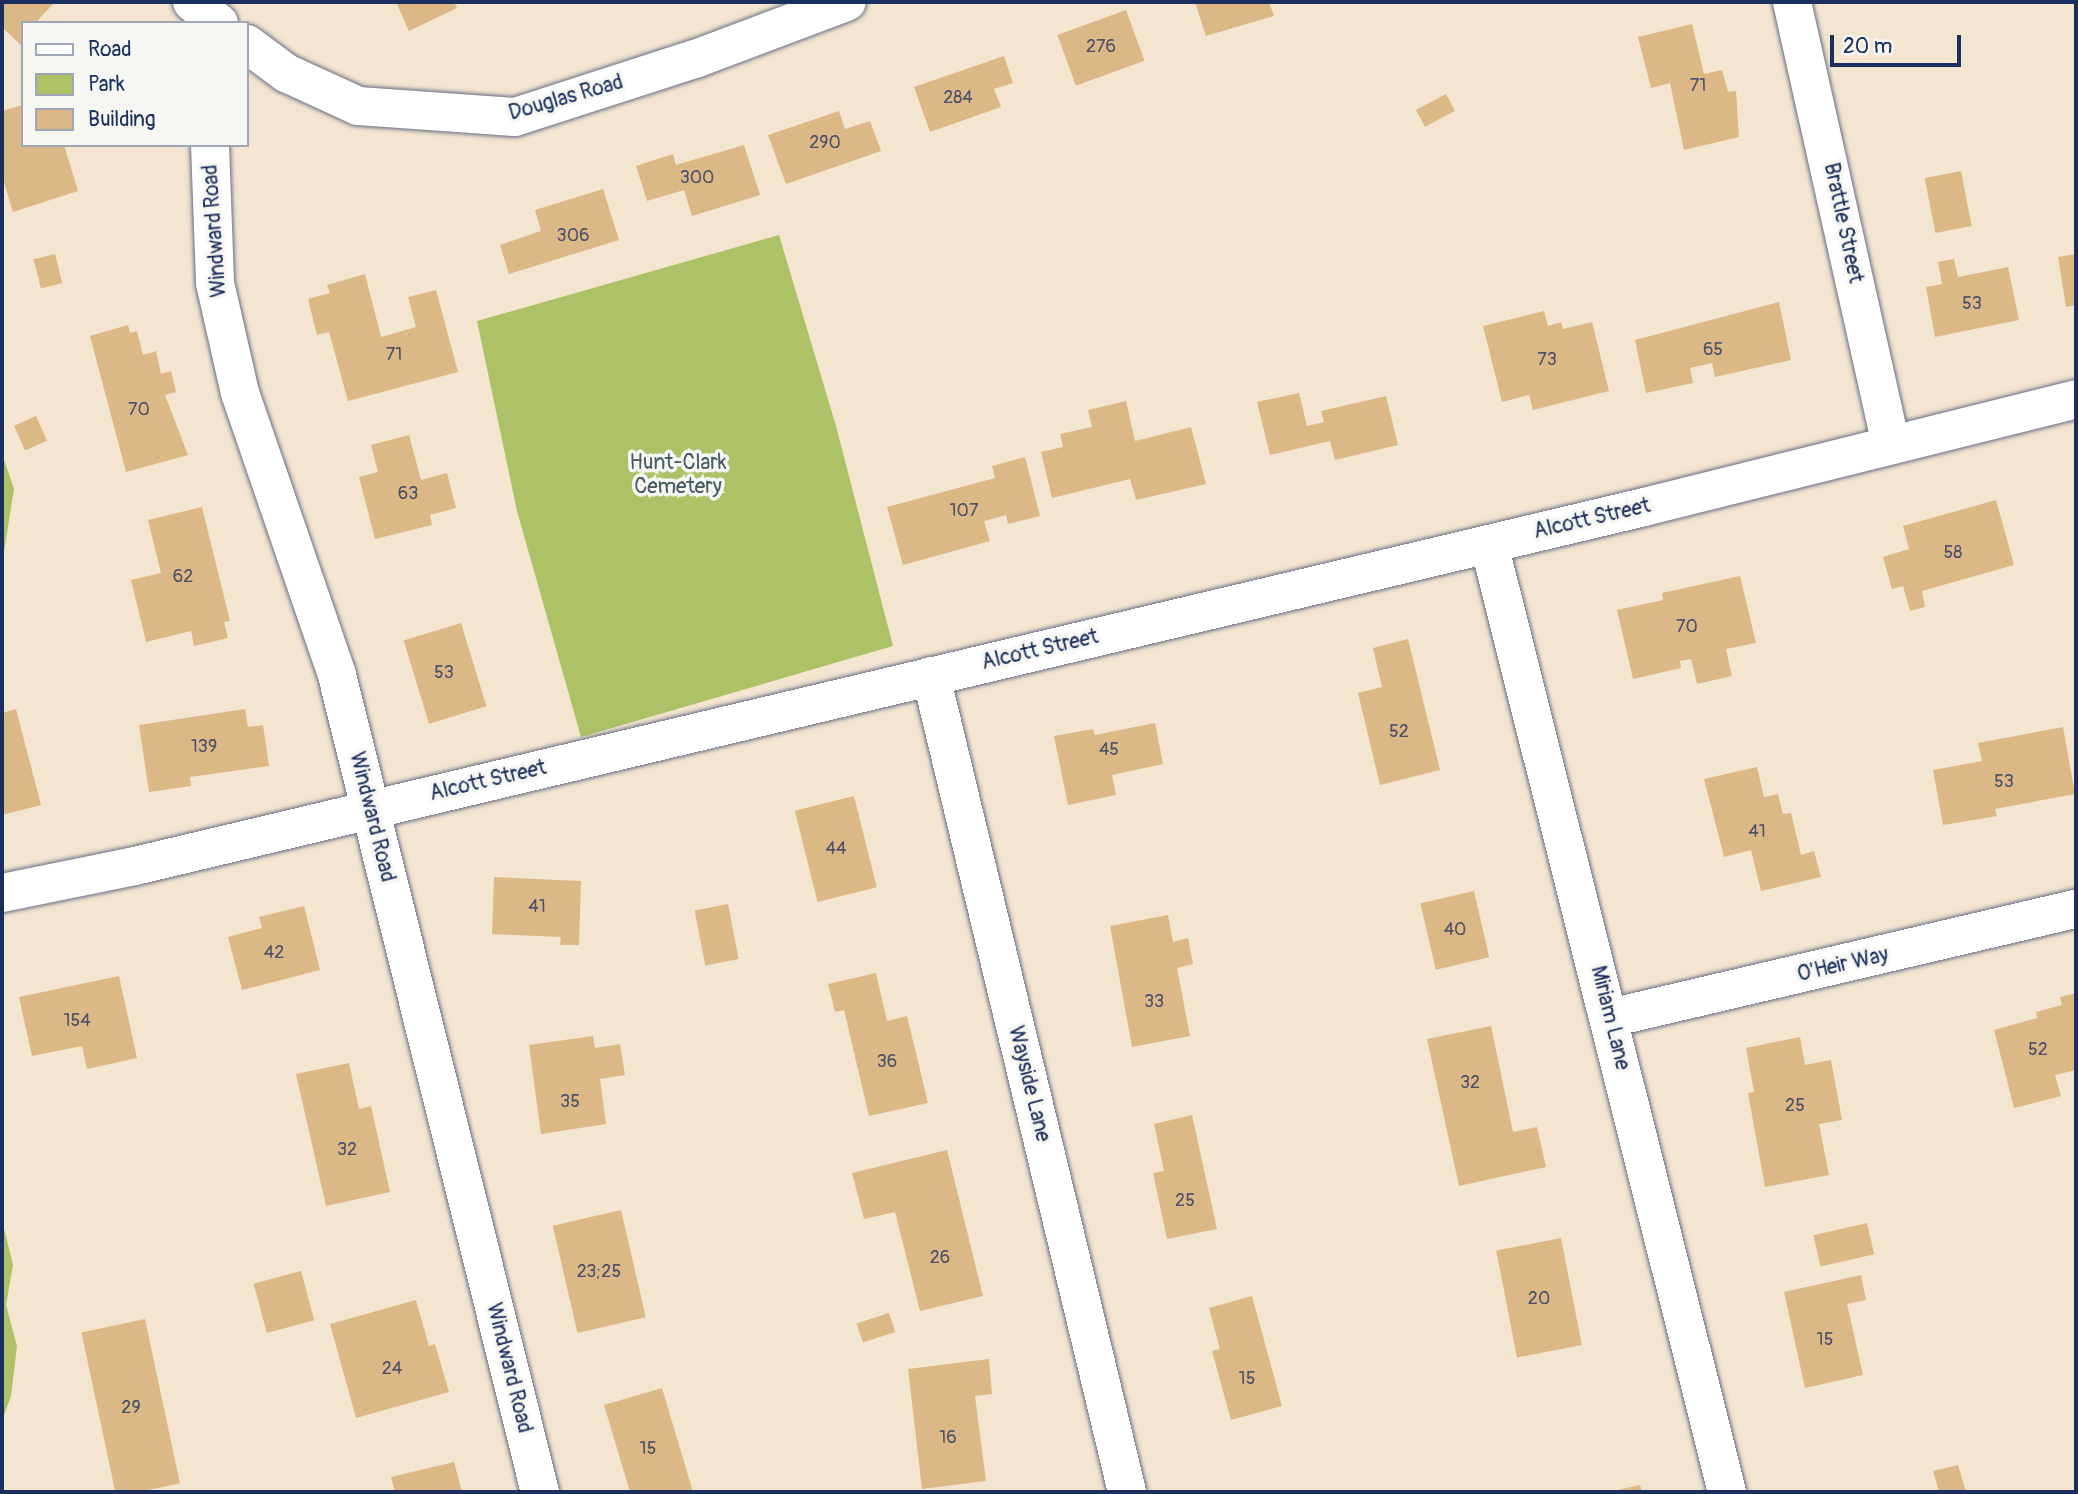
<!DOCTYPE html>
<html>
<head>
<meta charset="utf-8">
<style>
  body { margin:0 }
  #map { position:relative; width:2078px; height:1494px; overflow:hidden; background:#f4e5d0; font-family:Pangolin,sans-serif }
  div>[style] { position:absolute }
  .green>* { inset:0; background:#adc267 }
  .building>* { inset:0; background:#dcb886; transform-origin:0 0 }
  .roads { filter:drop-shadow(0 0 2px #676f86) drop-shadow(0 0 2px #676f86) }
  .minor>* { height:38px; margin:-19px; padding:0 19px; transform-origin:19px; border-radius:19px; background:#fff }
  span { translate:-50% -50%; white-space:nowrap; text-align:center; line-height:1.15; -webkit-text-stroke:7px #f6f6f2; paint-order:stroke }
  .number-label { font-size:18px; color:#4b5168 }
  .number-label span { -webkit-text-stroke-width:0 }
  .street-label { font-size:21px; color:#1b2f5e }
  .park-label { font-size:21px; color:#475b61 }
  .frame { position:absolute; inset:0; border:4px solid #1b2f5e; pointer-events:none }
  .legend { position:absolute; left:21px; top:21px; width:228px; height:126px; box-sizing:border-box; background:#f6f6f2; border:2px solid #9ea6b7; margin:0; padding:9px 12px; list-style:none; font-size:21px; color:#1b2f5e }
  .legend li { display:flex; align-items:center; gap:14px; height:35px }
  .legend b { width:35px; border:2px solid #9ea6b7 }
  .scale { position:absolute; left:1830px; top:35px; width:131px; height:32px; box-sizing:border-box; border:4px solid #1b2f5e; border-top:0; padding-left:9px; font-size:21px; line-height:24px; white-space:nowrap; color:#1b2f5e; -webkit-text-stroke:5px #f6f6f2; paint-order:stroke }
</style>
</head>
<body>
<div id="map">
  <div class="green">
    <i style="clip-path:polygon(779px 235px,836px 426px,893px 646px,581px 737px,517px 511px,477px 321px)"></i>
    <i style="clip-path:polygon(2px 454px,14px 489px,2px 564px)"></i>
    <i style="clip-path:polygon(2px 1220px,13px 1265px,6px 1305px,17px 1346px,11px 1396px,2px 1421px)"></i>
  </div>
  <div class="building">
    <i style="clip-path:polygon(2px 2px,55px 2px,38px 20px,41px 23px,23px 23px,23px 47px,2px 27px)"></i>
    <i style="clip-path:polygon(396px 2px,454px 2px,457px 8px,409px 31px)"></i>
    <i style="clip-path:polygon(1195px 2px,1269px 2px,1274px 16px,1206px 36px)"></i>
    <i style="left:1126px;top:10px;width:54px;height:73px;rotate:70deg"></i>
    <i style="clip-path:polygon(1692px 24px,1704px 74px,1722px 70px,1728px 92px,1736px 91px,1739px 137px,1684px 150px,1670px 83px,1651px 88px,1638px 37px)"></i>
    <i style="clip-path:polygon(1004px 56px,1013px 83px,994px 89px,1001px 107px,930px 132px,914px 87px)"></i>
    <i style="left:1446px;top:94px;width:19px;height:34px;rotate:62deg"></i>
    <i style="clip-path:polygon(23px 105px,23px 145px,64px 145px,78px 191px,13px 212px,2px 176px,2px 111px)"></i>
    <i style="clip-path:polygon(839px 111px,845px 129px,870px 121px,881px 151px,786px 184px,768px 135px)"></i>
    <i style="clip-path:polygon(744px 145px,760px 195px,692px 216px,684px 190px,647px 201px,636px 166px,673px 154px,676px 165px)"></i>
    <i style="left:1961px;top:171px;width:56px;height:37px;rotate:79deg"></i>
    <i style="clip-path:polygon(603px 189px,619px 240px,509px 274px,500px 245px,541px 231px,535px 210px)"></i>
    <i style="left:55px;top:254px;width:30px;height:22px;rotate:76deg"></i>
    <i style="clip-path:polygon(2076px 254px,2076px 305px,2066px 307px,2058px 257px)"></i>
    <i style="clip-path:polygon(1954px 259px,1958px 277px,2008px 267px,2019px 320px,1935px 337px,1926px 287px,1942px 284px,1938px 262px)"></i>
    <i style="clip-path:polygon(365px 274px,381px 337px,416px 327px,408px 297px,436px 290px,458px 372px,348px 401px,329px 332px,317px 335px,308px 299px,330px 293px,327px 285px)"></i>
    <i style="clip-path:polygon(1779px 302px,1791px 360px,1715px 377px,1712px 363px,1690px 368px,1693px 383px,1646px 393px,1635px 340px)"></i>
    <i style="clip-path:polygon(1544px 311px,1548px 326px,1561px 322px,1563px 329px,1592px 322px,1609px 391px,1533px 410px,1529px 395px,1502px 402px,1483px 326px)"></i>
    <i style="clip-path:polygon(128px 325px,130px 333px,137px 331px,143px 355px,156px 351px,161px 374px,171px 371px,176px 392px,165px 395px,188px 455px,126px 472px,90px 336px)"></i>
    <i style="clip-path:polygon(1299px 393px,1307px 426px,1324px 422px,1321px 411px,1386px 396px,1398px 445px,1335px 460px,1330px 441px,1270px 455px,1257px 402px)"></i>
    <i style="clip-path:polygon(1126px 401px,1135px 441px,1191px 427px,1206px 484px,1136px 500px,1130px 479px,1052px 498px,1041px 452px,1063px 447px,1060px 434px,1092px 427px,1088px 410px)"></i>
    <i style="left:36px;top:416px;width:27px;height:24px;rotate:66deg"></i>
    <i style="clip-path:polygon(409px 435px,421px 480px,447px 473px,456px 508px,430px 515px,432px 525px,375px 539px,359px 477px,378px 472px,371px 445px)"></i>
    <i style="clip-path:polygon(1025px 457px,1040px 516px,1008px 524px,1006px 515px,984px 521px,990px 541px,903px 565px,887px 507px,995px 478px,992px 466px)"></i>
    <i style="clip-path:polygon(1996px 500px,2014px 565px,1922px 591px,1925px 607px,1910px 611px,1903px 586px,1892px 589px,1883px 557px,1909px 549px,1903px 526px)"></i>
    <i style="clip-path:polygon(202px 507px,230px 621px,224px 622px,228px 638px,194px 646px,191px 631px,146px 642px,131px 580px,161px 573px,148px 520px)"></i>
    <i style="clip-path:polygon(1740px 576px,1756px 643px,1726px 649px,1732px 676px,1697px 684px,1691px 659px,1680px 661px,1681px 668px,1633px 679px,1617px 610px,1663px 600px,1662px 593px)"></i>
    <i style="left:461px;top:623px;width:87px;height:60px;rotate:73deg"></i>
    <i style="clip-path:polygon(1408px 639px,1440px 770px,1380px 785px,1358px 693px,1382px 687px,1373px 648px)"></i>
    <i style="clip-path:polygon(16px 709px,41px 805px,2px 815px,2px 713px)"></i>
    <i style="clip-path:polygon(245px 709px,248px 727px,263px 725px,269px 766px,190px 777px,191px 786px,149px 792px,139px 725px)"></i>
    <i style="clip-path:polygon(1155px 723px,1163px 764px,1112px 775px,1116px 795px,1068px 805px,1054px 736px,1093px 729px,1095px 735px)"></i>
    <i style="clip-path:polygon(2063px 727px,2075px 794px,1995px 809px,1997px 816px,1943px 825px,1933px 770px,1982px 761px,1978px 743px)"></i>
    <i style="clip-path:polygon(1757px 767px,1764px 797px,1778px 794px,1783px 814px,1791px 813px,1801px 855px,1814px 851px,1821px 877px,1761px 891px,1751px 850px,1724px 857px,1704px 779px)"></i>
    <i style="left:854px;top:796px;width:94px;height:61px;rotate:76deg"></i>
    <i style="clip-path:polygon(494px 877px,581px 881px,579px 945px,560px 945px,561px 937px,492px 934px)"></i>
    <i style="left:1474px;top:891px;width:68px;height:55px;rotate:77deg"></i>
    <i style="left:728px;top:904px;width:56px;height:34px;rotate:79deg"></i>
    <i style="clip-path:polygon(304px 906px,320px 970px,242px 990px,228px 937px,262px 928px,259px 917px)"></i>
    <i style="clip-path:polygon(1168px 915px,1173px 942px,1188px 938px,1193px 964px,1177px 968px,1190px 1036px,1132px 1047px,1110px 926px)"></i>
    <i style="clip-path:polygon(876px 973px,887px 1021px,907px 1016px,928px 1103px,869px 1116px,844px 1010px,835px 1012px,828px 984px)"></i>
    <i style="clip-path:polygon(119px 976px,137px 1058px,87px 1069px,82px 1046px,32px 1056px,19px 997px)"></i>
    <i style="clip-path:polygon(2076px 993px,2076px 1070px,2055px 1075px,2061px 1096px,2014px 1108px,1994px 1030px,2037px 1018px,2036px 1012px,2062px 1005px,2060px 997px)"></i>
    <i style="clip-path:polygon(1491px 1026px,1513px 1132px,1537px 1127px,1546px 1167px,1459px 1186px,1427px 1039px)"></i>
    <i style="clip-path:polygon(593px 1036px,595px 1048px,620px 1044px,625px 1075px,600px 1079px,606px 1124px,541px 1134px,529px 1045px)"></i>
    <i style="clip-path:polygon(1800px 1037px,1805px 1065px,1831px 1060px,1842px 1120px,1819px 1124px,1829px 1175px,1765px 1187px,1748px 1093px,1754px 1092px,1746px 1048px)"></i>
    <i style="clip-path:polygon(349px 1063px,359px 1109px,371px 1106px,390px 1192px,326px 1206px,296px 1074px)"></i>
    <i style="clip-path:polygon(1192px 1115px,1217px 1229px,1167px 1239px,1153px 1173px,1164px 1171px,1154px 1124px)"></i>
    <i style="clip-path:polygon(947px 1150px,983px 1296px,920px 1311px,895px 1212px,864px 1219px,852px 1173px)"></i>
    <i style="left:621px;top:1210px;width:110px;height:70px;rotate:77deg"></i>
    <i style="left:1867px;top:1223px;width:32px;height:55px;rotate:77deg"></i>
    <i style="left:1561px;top:1238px;width:109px;height:66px;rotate:79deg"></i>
    <i style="left:301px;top:1271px;width:51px;height:49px;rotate:75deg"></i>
    <i style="clip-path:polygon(1861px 1275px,1866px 1300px,1847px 1304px,1863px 1375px,1805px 1388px,1784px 1292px)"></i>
    <i style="clip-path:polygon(1252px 1296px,1282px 1406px,1231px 1420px,1212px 1351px,1220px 1349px,1209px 1308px)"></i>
    <i style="clip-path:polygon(416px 1300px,429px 1346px,435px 1344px,449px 1392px,356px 1418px,330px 1324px)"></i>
    <i style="left:889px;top:1313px;width:20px;height:34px;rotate:72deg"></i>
    <i style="left:145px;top:1319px;width:168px;height:65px;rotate:78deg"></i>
    <i style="clip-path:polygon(989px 1359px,992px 1394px,975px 1396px,986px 1481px,922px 1489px,908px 1369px)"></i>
    <i style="clip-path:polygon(662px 1388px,693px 1492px,630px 1492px,604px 1405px)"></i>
    <i style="clip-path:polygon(454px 1462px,462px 1492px,395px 1492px,391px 1477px)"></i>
    <i style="clip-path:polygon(1958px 1465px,1966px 1492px,1939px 1492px,1933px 1471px)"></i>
    <i style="clip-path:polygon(1640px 1485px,1642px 1492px,1613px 1492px,1613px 1491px)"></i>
  </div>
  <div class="roads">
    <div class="minor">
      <i style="left:192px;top:2px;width:34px;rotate:38deg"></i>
      <i style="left:1792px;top:2px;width:454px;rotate:77.4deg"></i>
      <i style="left:247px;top:44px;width:49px;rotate:36.6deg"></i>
      <i style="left:286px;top:73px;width:79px;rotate:24.6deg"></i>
      <i style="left:358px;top:106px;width:157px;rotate:4deg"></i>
      <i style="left:515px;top:117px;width:189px;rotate:-17.9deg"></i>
      <i style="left:695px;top:59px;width:162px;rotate:-20.6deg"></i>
      <i style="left:210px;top:145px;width:138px;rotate:87.9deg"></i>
      <i style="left:215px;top:283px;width:113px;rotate:77.2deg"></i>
      <i style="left:240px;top:393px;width:298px;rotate:71deg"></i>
      <i style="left:337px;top:675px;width:842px;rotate:76.05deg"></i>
      <i style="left:1489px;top:544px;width:977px;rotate:75.91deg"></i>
      <i style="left:931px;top:676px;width:839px;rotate:76.49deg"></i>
      <i style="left:2px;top:893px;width:136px;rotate:-11.5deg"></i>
      <i style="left:135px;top:866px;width:1551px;rotate:-13.38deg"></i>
      <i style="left:1644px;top:507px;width:445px;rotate:-14deg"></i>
      <i style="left:1610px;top:1018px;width:479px;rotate:-13.2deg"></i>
    </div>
  </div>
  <div class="number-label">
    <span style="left:1101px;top:47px">276</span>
    <span style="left:1698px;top:86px">71</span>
    <span style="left:958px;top:98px">284</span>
    <span style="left:825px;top:143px">290</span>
    <span style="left:697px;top:178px">300</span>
    <span style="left:573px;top:236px">306</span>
    <span style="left:1972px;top:304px">53</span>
    <span style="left:1713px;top:350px">65</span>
    <span style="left:394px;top:355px">71</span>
    <span style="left:1547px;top:360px">73</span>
    <span style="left:139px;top:410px">70</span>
    <span style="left:408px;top:494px">63</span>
    <span style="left:964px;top:511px">107</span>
    <span style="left:1953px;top:553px">58</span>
    <span style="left:183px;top:577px">62</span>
    <span style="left:1687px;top:627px">70</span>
    <span style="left:444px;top:673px">53</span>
    <span style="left:1399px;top:732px">52</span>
    <span style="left:204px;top:747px">139</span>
    <span style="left:1109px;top:750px">45</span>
    <span style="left:2004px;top:782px">53</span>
    <span style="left:1757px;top:832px">41</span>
    <span style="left:836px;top:849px">44</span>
    <span style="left:537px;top:907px">41</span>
    <span style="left:1455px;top:930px">40</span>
    <span style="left:274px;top:953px">42</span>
    <span style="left:1154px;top:1002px">33</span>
    <span style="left:77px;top:1021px">154</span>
    <span style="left:2038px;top:1050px">52</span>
    <span style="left:887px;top:1062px">36</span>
    <span style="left:1470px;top:1083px">32</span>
    <span style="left:570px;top:1102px">35</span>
    <span style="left:1795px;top:1106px">25</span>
    <span style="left:347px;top:1150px">32</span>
    <span style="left:1185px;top:1201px">25</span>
    <span style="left:940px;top:1258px">26</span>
    <span style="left:599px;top:1272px">23;25</span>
    <span style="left:1539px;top:1299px">20</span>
    <span style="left:1825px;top:1340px">15</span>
    <span style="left:392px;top:1369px">24</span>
    <span style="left:1247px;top:1379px">15</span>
    <span style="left:131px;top:1408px">29</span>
    <span style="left:948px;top:1438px">16</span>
    <span style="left:648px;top:1449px">15</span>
  </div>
  <div class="street-label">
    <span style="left:566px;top:98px;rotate:-16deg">Douglas Road</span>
    <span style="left:1843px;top:223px;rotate:78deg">Brattle Street</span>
    <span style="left:215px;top:231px;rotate:-94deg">Windward Road</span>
    <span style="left:1592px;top:519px;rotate:-13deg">Alcott Street</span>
    <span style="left:1040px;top:650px;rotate:-13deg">Alcott Street</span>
    <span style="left:488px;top:781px;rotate:-13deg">Alcott Street</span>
    <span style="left:372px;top:817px;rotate:76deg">Windward Road</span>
    <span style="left:1843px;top:965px;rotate:-13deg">O'Heir Way</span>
    <span style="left:1610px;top:1018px;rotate:76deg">Miriam Lane</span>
    <span style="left:1029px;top:1084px;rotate:76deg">Wayside Lane</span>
    <span style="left:509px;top:1368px;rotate:76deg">Windward Road</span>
  </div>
  <div class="park-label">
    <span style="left:678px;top:475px">Hunt-Clark<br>Cemetery</span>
  </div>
  <div class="frame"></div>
  <ul class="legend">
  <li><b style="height:9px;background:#fff"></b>Road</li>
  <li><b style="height:19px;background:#adc267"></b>Park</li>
  <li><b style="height:19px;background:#dcb886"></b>Building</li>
  </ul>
  <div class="scale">20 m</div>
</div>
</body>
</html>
